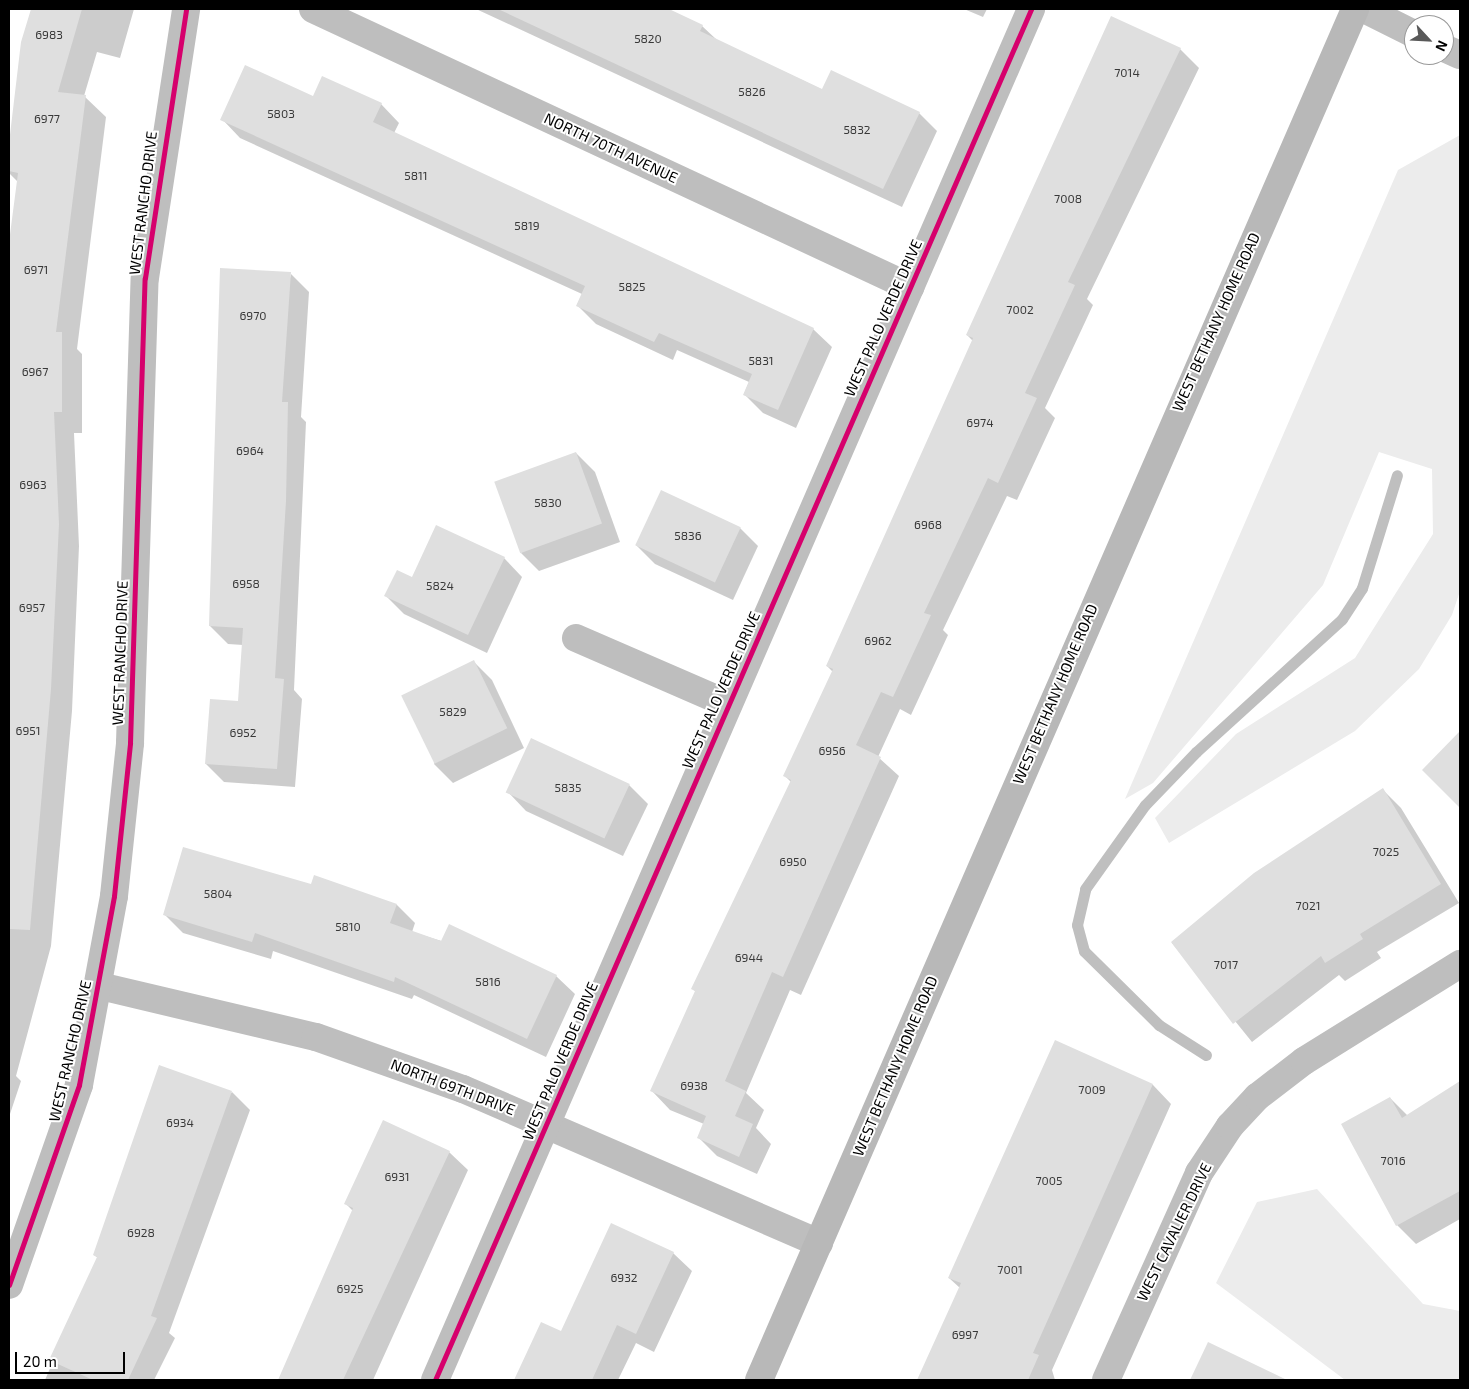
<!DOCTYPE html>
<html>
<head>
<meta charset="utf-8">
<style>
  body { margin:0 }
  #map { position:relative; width:1469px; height:1389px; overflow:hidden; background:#fff; font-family:"Exo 2",sans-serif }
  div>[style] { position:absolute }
  .green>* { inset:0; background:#ececec }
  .shadow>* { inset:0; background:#0003 }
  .stream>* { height:11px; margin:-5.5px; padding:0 5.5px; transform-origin:5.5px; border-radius:5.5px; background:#bfbfbf }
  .building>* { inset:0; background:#dfdfdf; transform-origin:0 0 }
  .minor>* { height:28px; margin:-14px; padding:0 14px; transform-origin:14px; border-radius:14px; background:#bebebe }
  .tertiary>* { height:28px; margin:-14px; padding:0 14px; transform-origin:14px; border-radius:14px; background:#bebebe }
  .secondary>* { height:28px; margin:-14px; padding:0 14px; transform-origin:14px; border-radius:14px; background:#b8b8b8 }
  .cycleway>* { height:5px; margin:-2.5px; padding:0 2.5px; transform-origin:2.5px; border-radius:2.5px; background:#d6006c }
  span { translate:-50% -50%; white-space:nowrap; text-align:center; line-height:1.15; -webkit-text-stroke:4px #fff; paint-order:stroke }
  .number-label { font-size:12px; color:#383838 }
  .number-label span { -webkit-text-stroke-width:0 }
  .street-label { font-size:15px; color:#000 }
  .frame { position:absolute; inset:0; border:10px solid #000; pointer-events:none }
  .north { position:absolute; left:1404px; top:15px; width:50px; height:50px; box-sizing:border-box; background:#fff; border:1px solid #999; border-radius:50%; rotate:115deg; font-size:14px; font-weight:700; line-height:20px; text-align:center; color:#000 }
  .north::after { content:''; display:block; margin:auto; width:18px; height:22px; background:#595959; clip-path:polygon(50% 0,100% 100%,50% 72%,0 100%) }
  .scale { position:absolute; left:15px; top:1352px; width:110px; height:22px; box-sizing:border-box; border:2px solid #000; border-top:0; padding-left:6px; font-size:15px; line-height:18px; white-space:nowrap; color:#000; -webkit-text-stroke:4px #fff; paint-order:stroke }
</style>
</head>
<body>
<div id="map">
  <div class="green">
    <i style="clip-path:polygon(1460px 135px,1460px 591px,1452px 615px,1419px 669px,1355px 731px,1169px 843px,1155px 818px,1236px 734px,1355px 658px,1433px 534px,1432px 469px,1379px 452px,1323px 585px,1153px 783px,1125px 799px,1398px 170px)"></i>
    <i style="clip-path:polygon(1317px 1189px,1423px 1304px,1460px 1311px,1460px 1380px,1345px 1380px,1216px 1283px,1257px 1202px)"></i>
  </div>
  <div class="shadow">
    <i style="clip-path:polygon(33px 9px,134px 9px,120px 58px,97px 52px,84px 96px,106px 117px,77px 349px,82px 354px,82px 433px,74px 433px,79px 546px,72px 711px,51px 946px,16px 1076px,21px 1081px,9px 1117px,9px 251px,18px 182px,9px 173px,9px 153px,23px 43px)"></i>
    <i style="clip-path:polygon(476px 9px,666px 9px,702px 26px,717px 40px,823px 90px,919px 113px,937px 131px,902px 207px)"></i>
    <i style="clip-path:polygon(964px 9px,987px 9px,983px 17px)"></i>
    <i style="clip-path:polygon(1180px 49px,1199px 68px,1087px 299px,1093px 305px,1045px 408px,1055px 418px,1017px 500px,1007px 496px,943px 630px,948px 635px,911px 715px,900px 709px,878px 757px,899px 776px,801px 995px,790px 990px,746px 1093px,764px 1110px,756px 1128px,771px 1144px,757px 1174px,717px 1156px,698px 1137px,704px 1124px,670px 1110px,652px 1091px,696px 992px,693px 989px,791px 782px,785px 776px,833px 672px,827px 666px,973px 341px,967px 335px)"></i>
    <i style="clip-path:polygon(314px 98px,381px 104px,399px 123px,394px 133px,813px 329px,832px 347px,796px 428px,763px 413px,744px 394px,749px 382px,677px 350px,673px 360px,596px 324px,577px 305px,582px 294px,240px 138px,222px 119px)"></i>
    <i style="clip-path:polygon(291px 274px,309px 292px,301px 417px,306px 422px,294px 690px,302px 699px,295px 787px,224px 782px,206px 764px,239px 702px,243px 645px,228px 644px,210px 626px)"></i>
    <i style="clip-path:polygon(576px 453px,595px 472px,620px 542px,539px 571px,521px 553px)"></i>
    <i style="clip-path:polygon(740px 528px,758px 546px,733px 600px,655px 564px,636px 545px)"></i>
    <i style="clip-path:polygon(504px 558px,522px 577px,487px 653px,404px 614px,386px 596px,412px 578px)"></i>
    <i style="clip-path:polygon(473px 661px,492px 680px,524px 748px,453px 783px,434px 764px)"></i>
    <i style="clip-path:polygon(1460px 732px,1460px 806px,1424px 770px)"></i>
    <i style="clip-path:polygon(629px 785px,648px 804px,623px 856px,526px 811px,508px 792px)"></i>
    <i style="clip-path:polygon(1383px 790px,1401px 808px,1459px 903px,1377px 952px,1381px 958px,1345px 981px,1339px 975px,1252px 1042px,1172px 943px)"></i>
    <i style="clip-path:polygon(312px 886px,397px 905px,415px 923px,412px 932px,556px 976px,575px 994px,546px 1057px,414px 995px,412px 999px,273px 951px,271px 959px,183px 933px,165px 915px)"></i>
    <i style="clip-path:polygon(1056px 1042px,1153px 1085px,1171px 1104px,1052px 1370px,1055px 1380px,919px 1380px,960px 1288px,949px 1278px)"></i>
    <i style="clip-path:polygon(1459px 1084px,1460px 1219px,1416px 1244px,1397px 1225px,1390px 1098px,1408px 1116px)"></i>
    <i style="clip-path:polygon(232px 1092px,250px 1110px,169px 1333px,175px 1338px,154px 1380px,45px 1380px,98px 1258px,94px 1255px)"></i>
    <i style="clip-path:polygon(449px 1152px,468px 1170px,373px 1380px,280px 1380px,353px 1211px,345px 1203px)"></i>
    <i style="clip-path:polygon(673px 1253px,692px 1271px,654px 1352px,636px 1343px,618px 1380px,516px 1380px,541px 1324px,561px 1333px)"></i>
    <i style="clip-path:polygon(1209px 1344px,1284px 1380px,1192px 1380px)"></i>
  </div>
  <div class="stream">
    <i style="left:1206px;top:1055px;width:56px;rotate:-147.4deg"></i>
    <i style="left:1159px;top:1025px;width:105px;rotate:-135.4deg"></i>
    <i style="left:1084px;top:951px;width:27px;rotate:-105deg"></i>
    <i style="left:1077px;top:925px;width:37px;rotate:-77deg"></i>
    <i style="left:1085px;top:889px;width:103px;rotate:-54.5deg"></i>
    <i style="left:1145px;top:805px;width:74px;rotate:-46.1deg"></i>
    <i style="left:1196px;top:752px;width:197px;rotate:-42.3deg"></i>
    <i style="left:1342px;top:619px;width:37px;rotate:-57deg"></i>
    <i style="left:1362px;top:588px;width:118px;rotate:-72.8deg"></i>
  </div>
  <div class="building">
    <i style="clip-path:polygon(31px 9px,82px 9px,58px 92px,86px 95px,56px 332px,62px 332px,62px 412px,54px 412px,59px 524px,51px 689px,30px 930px,9px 929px,9px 242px,18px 173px,9px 171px,9px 143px,21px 42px)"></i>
    <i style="clip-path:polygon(498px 9px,669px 9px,703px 25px,700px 31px,822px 89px,831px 70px,920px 112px,883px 189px)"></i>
    <i style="clip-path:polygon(1111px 16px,1181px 48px,1068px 282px,1075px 285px,1025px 393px,1037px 398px,998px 483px,988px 478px,924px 613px,931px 615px,893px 697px,881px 692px,856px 745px,881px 757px,783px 977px,772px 972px,725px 1081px,746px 1091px,735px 1116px,753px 1124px,739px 1157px,697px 1138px,706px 1116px,650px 1091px,695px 991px,691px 989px,791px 780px,783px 776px,833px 669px,826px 666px,973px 338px,966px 335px)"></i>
    <i style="clip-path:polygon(245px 65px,313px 96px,322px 76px,382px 103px,373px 122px,814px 328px,778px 410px,743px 395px,752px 374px,659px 333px,654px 342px,576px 306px,585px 286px,220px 120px)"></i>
    <i style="clip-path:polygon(220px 268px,291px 272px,282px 402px,288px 402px,286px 501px,275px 678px,284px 679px,277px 769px,205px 764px,210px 699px,238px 701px,243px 628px,209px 626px)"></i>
    <i style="left:576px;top:452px;width:76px;height:87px;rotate:70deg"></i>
    <i style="left:661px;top:490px;width:88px;height:61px;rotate:25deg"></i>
    <i style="clip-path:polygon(436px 525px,505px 557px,468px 635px,384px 596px,397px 570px,412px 577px)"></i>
    <i style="left:474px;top:660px;width:76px;height:81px;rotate:64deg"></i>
    <i style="clip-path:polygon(1460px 731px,1460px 808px,1422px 770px)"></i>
    <i style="left:531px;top:738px;width:109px;height:60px;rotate:25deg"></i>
    <i style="clip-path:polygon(1383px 788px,1441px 884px,1360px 934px,1363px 939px,1325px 963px,1321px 956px,1233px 1024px,1171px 942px,1254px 873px)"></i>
    <i style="clip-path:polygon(183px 847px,311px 884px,314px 875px,397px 904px,390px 923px,441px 941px,449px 924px,557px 975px,527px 1039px,395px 977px,394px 982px,255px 933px,252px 942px,163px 915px)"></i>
    <i style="clip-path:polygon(1055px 1040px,1153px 1084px,1033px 1353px,1039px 1355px,1028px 1380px,917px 1380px,961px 1283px,948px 1278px)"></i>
    <i style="clip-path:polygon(159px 1065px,232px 1091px,151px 1316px,157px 1318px,128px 1380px,93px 1380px,49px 1360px,97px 1257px,93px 1255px)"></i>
    <i style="clip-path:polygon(1460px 1081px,1460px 1191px,1396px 1226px,1341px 1124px,1390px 1097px,1402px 1118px)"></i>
    <i style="clip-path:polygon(383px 1120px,450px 1151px,343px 1380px,278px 1380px,353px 1208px,344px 1204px)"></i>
    <i style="clip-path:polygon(611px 1223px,674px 1252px,636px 1334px,617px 1325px,592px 1380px,514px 1380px,541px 1322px,561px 1331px)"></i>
    <i style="clip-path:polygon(1208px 1342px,1287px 1380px,1190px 1380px)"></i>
  </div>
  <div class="minor">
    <i style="left:313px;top:9px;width:659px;rotate:24.97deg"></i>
    <i style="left:576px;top:638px;width:166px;rotate:23.5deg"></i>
    <i style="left:100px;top:986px;width:222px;rotate:13.3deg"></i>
    <i style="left:316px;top:1037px;width:156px;rotate:19.5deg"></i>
    <i style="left:463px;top:1089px;width:388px;rotate:23.4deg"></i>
    <i style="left:9px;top:1285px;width:212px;rotate:-70.7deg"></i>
    <i style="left:79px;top:1085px;width:192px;rotate:-79.5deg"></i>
    <i style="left:114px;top:896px;width:154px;rotate:-84deg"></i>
    <i style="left:130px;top:743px;width:465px;rotate:-88.2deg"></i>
    <i style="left:145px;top:278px;width:272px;rotate:-81.3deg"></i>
    <i style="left:435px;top:1380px;width:1495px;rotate:-66.5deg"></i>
    <i style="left:1106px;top:1380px;width:227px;rotate:-65.8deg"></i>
    <i style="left:1199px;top:1173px;width:56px;rotate:-56.6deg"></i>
    <i style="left:1230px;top:1126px;width:40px;rotate:-47deg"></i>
    <i style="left:1257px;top:1097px;width:59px;rotate:-37.5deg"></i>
    <i style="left:1304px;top:1061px;width:184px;rotate:-31.9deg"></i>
  </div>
  <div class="tertiary">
    <i style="left:1364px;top:9px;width:56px;rotate:26.6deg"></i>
    <i style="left:1444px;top:48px;width:17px;rotate:24deg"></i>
  </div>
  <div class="secondary">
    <i style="left:759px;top:1380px;width:1495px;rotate:-66.5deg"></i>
  </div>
  <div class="cycleway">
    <i style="left:9px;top:1285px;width:212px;rotate:-70.7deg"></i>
    <i style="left:79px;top:1085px;width:192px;rotate:-79.5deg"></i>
    <i style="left:114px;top:896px;width:154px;rotate:-84deg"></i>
    <i style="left:130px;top:743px;width:465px;rotate:-88.2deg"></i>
    <i style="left:145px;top:278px;width:272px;rotate:-81.3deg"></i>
    <i style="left:435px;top:1380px;width:1495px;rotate:-66.5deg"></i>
  </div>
  <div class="number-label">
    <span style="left:49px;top:35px">6983</span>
    <span style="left:648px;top:39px">5820</span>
    <span style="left:1127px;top:73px">7014</span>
    <span style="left:752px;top:92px">5826</span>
    <span style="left:281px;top:114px">5803</span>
    <span style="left:47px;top:119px">6977</span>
    <span style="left:857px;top:130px">5832</span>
    <span style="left:416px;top:176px">5811</span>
    <span style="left:1068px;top:199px">7008</span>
    <span style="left:527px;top:226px">5819</span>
    <span style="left:36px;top:270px">6971</span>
    <span style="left:632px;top:287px">5825</span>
    <span style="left:1020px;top:310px">7002</span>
    <span style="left:253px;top:316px">6970</span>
    <span style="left:761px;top:361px">5831</span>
    <span style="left:35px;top:372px">6967</span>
    <span style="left:980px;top:423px">6974</span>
    <span style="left:250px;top:451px">6964</span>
    <span style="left:33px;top:485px">6963</span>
    <span style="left:548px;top:503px">5830</span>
    <span style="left:928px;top:525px">6968</span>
    <span style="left:688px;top:536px">5836</span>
    <span style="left:246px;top:584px">6958</span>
    <span style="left:440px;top:586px">5824</span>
    <span style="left:32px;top:608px">6957</span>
    <span style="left:878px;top:641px">6962</span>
    <span style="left:453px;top:712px">5829</span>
    <span style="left:28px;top:731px">6951</span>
    <span style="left:243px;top:733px">6952</span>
    <span style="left:832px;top:751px">6956</span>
    <span style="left:568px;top:788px">5835</span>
    <span style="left:1386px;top:852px">7025</span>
    <span style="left:793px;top:862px">6950</span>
    <span style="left:218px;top:894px">5804</span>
    <span style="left:1308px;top:906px">7021</span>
    <span style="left:348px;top:927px">5810</span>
    <span style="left:749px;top:958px">6944</span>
    <span style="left:1226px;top:965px">7017</span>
    <span style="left:488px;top:982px">5816</span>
    <span style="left:694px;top:1086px">6938</span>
    <span style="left:1092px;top:1090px">7009</span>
    <span style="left:180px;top:1123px">6934</span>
    <span style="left:1393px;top:1161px">7016</span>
    <span style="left:397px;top:1177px">6931</span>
    <span style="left:1049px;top:1181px">7005</span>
    <span style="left:141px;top:1233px">6928</span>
    <span style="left:1010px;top:1270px">7001</span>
    <span style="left:624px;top:1278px">6932</span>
    <span style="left:350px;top:1289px">6925</span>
    <span style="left:965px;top:1335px">6997</span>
  </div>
  <div class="street-label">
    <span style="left:611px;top:148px;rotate:25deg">NORTH 70TH AVENUE</span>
    <span style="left:143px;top:203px;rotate:-83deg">WEST RANCHO DRIVE</span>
    <span style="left:883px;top:318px;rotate:-66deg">WEST PALO VERDE DRIVE</span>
    <span style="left:1216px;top:322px;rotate:-66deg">WEST BETHANY HOME ROAD</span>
    <span style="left:120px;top:653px;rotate:-88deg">WEST RANCHO DRIVE</span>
    <span style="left:721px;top:690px;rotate:-66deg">WEST PALO VERDE DRIVE</span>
    <span style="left:1055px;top:694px;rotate:-67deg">WEST BETHANY HOME ROAD</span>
    <span style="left:70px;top:1051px;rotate:-77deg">WEST RANCHO DRIVE</span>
    <span style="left:560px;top:1061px;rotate:-67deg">WEST PALO VERDE DRIVE</span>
    <span style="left:895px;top:1066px;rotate:-67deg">WEST BETHANY HOME ROAD</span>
    <span style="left:453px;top:1087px;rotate:21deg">NORTH 69TH DRIVE</span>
    <span style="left:1174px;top:1232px;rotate:-64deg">WEST CAVALIER DRIVE</span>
  </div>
  <div class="frame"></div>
  <div class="north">N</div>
  <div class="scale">20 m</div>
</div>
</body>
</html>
